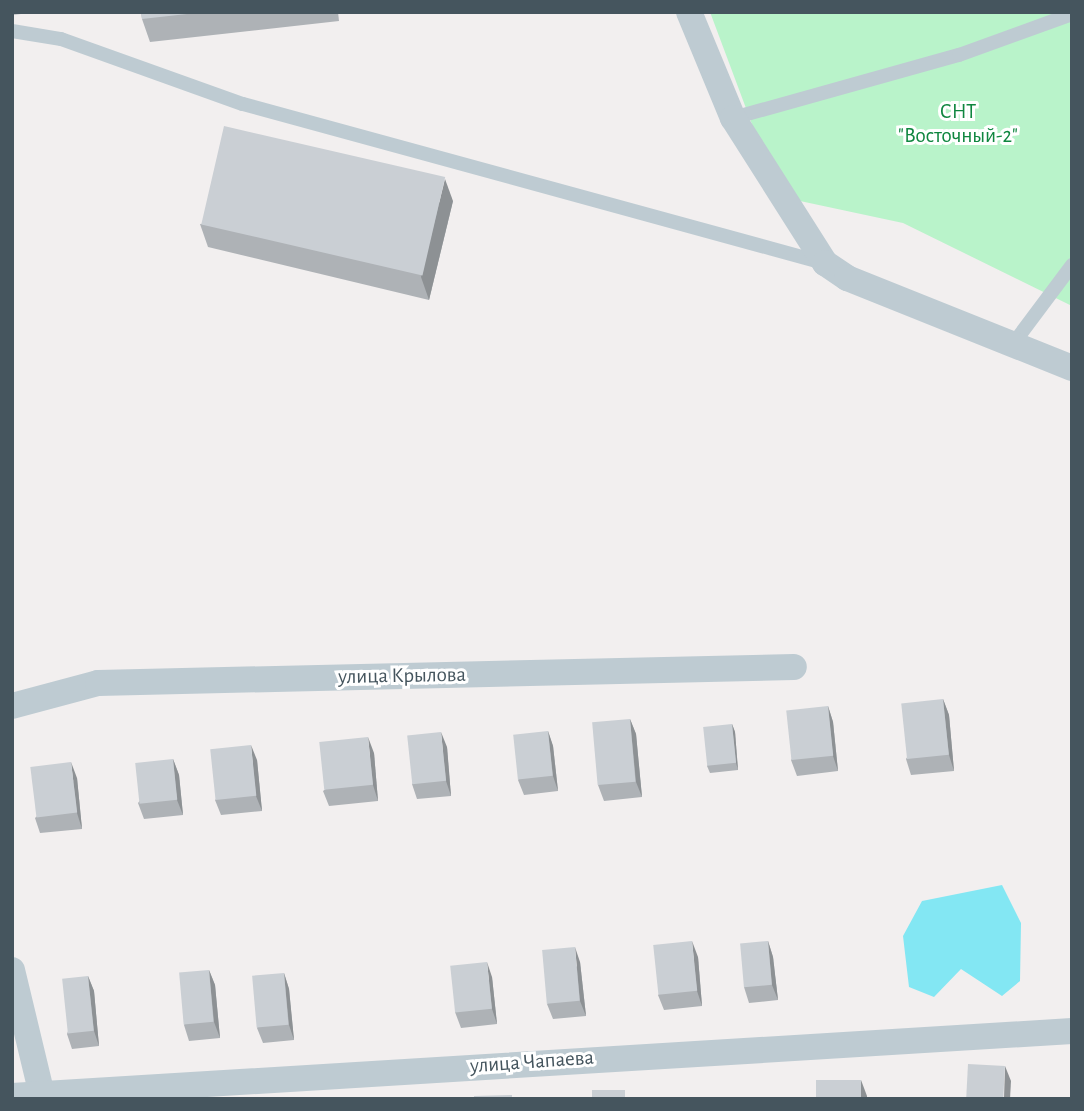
<!DOCTYPE html>
<html>
<head>
<meta charset="utf-8">
<style>
  body { margin:0 }
  #map { position:relative; width:1084px; height:1111px; overflow:hidden; background:#f2efef; font-family:"Alegreya Sans",sans-serif }
  div>[style] { position:absolute }
  .green>* { inset:0; background:#b9f3ca }
  .water>* { inset:0; background:#83e7f3 }
  .lane>* { height:14px; margin:-7px; padding:0 7px; transform-origin:7px; border-radius:7px; background:#becbd2 }
  .street>* { height:26px; margin:-13px; padding:0 13px; transform-origin:13px; border-radius:13px; background:#becbd2 }
  .wall>* { inset:0; background:#aeb2b6 }
  .shaded-wall>* { inset:0; background:#8d9194 }
  .building>* { inset:0; background:#cacfd4; transform-origin:0 0 }
  span { translate:-50% -50%; white-space:nowrap; text-align:center; line-height:1.15; -webkit-text-stroke:6px #fff; paint-order:stroke }
  .park-label { font-size:21px; color:#0f863f }
  .street-label { font-size:21px; color:#45555e }
  .frame { position:absolute; inset:0; border:14px solid #45555e; pointer-events:none }
</style>
</head>
<body>
<div id="map">
  <div class="green">
    <i style="clip-path:polygon(710px 12px,1072px 12px,1072px 306px,903px 223px,800px 201px,759px 143px)"></i>
  </div>
  <div class="water">
    <i style="clip-path:polygon(1002px 885px,1021px 923px,1020px 981px,1002px 996px,961px 969px,934px 997px,909px 987px,903px 936px,922px 901px)"></i>
  </div>
  <div class="lane">
    <i style="left:12px;top:31px;width:50px;rotate:9.3deg"></i>
    <i style="left:61px;top:39px;width:193px;rotate:19.7deg"></i>
    <i style="left:243px;top:104px;width:602px;rotate:15.31deg"></i>
    <i style="left:733px;top:118px;width:235px;rotate:-15.6deg"></i>
    <i style="left:959px;top:55px;width:120px;rotate:-19.9deg"></i>
    <i style="left:1013px;top:344px;width:99px;rotate:-53.2deg"></i>
  </div>
  <div class="street">
    <i style="left:689px;top:12px;width:115px;rotate:67.5deg"></i>
    <i style="left:733px;top:118px;width:172px;rotate:57.6deg"></i>
    <i style="left:825px;top:263px;width:27px;rotate:34deg"></i>
    <i style="left:847px;top:278px;width:242px;rotate:21.8deg"></i>
    <i style="left:12px;top:706px;width:89px;rotate:-15deg"></i>
    <i style="left:98px;top:683px;width:696px;rotate:-1.32deg"></i>
    <i style="left:12px;top:970px;width:133px;rotate:76.5deg"></i>
    <i style="left:12px;top:1096px;width:1062px;rotate:-3.51deg"></i>
  </div>
  <div class="wall">
    <i style="clip-path:polygon(12px 12px,21px 12px,21px 14px,12px 15px)"></i>
    <i style="clip-path:polygon(141px 12px,338px 12px,339px 21px,150px 42px,142px 19px)"></i>
    <i style="clip-path:polygon(453px 201px,429px 300px,208px 247px,200px 224px)"></i>
    <i style="clip-path:polygon(943px 699px,949px 715px,954px 771px,911px 775px,906px 759px)"></i>
    <i style="clip-path:polygon(828px 706px,833px 722px,838px 771px,797px 776px,791px 760px)"></i>
    <i style="clip-path:polygon(630px 719px,636px 734px,642px 797px,604px 801px,598px 785px)"></i>
    <i style="clip-path:polygon(732px 724px,735px 732px,738px 770px,710px 773px,707px 766px)"></i>
    <i style="clip-path:polygon(548px 731px,553px 746px,558px 791px,524px 795px,518px 780px)"></i>
    <i style="clip-path:polygon(447px 747px,451px 796px,417px 799px,412px 784px)"></i>
    <i style="clip-path:polygon(374px 753px,378px 801px,329px 806px,323px 791px)"></i>
    <i style="clip-path:polygon(173px 759px,179px 775px,183px 815px,144px 819px,138px 803px)"></i>
    <i style="clip-path:polygon(257px 760px,262px 811px,221px 815px,215px 800px)"></i>
    <i style="clip-path:polygon(77px 778px,82px 829px,40px 833px,35px 818px)"></i>
    <i style="clip-path:polygon(768px 941px,773px 957px,778px 1000px,749px 1003px,744px 987px)"></i>
    <i style="clip-path:polygon(698px 957px,702px 1006px,664px 1010px,658px 995px)"></i>
    <i style="clip-path:polygon(580px 962px,586px 1016px,553px 1019px,547px 1004px)"></i>
    <i style="clip-path:polygon(209px 970px,215px 985px,220px 1038px,189px 1041px,184px 1025px)"></i>
    <i style="clip-path:polygon(284px 973px,289px 989px,294px 1040px,263px 1043px,257px 1028px)"></i>
    <i style="clip-path:polygon(88px 976px,94px 991px,99px 1046px,72px 1049px,67px 1034px)"></i>
    <i style="clip-path:polygon(492px 977px,497px 1024px,461px 1028px,455px 1012px)"></i>
  </div>
  <div class="shaded-wall">
    <i style="clip-path:polygon(445px 179px,453px 201px,429px 300px,421px 277px)"></i>
    <i style="clip-path:polygon(943px 699px,949px 715px,954px 771px,949px 755px)"></i>
    <i style="clip-path:polygon(828px 706px,833px 722px,838px 771px,833px 756px)"></i>
    <i style="clip-path:polygon(630px 719px,636px 734px,642px 797px,636px 782px)"></i>
    <i style="clip-path:polygon(732px 724px,735px 732px,738px 770px,736px 763px)"></i>
    <i style="clip-path:polygon(548px 731px,553px 746px,558px 791px,553px 776px)"></i>
    <i style="clip-path:polygon(441px 732px,447px 747px,451px 796px,446px 781px)"></i>
    <i style="clip-path:polygon(368px 737px,374px 753px,378px 801px,373px 785px)"></i>
    <i style="clip-path:polygon(251px 745px,257px 760px,262px 811px,256px 796px)"></i>
    <i style="clip-path:polygon(173px 759px,179px 775px,183px 815px,177px 800px)"></i>
    <i style="clip-path:polygon(71px 762px,77px 778px,82px 829px,77px 813px)"></i>
    <i style="clip-path:polygon(692px 941px,698px 957px,702px 1006px,697px 991px)"></i>
    <i style="clip-path:polygon(768px 941px,773px 957px,778px 1000px,772px 985px)"></i>
    <i style="clip-path:polygon(575px 947px,580px 962px,586px 1016px,580px 1001px)"></i>
    <i style="clip-path:polygon(487px 962px,492px 977px,497px 1024px,492px 1009px)"></i>
    <i style="clip-path:polygon(209px 970px,215px 985px,220px 1038px,214px 1022px)"></i>
    <i style="clip-path:polygon(284px 973px,289px 989px,294px 1040px,289px 1025px)"></i>
    <i style="clip-path:polygon(88px 976px,94px 991px,99px 1046px,94px 1031px)"></i>
    <i style="clip-path:polygon(1005px 1066px,1011px 1081px,1010px 1099px,1004px 1099px)"></i>
    <i style="clip-path:polygon(861px 1080px,867px 1096px,867px 1099px,861px 1099px)"></i>
  </div>
  <div class="building">
    <i style="clip-path:polygon(141px 12px,205px 12px,142px 19px)"></i>
    <i style="left:224px;top:126px;width:227px;height:101px;rotate:13deg"></i>
    <i style="left:943px;top:699px;width:56px;height:42px;rotate:84deg"></i>
    <i style="left:828px;top:706px;width:50px;height:42px;rotate:84deg"></i>
    <i style="left:630px;top:719px;width:63px;height:38px;rotate:85deg"></i>
    <i style="left:732px;top:724px;width:39px;height:29px;rotate:84deg"></i>
    <i style="left:548px;top:731px;width:45px;height:35px;rotate:84deg"></i>
    <i style="left:441px;top:732px;width:49px;height:34px;rotate:84deg"></i>
    <i style="left:368px;top:737px;width:48px;height:49px;rotate:84deg"></i>
    <i style="left:251px;top:745px;width:51px;height:41px;rotate:84deg"></i>
    <i style="left:173px;top:759px;width:41px;height:38px;rotate:84deg"></i>
    <i style="left:71px;top:762px;width:51px;height:41px;rotate:83deg"></i>
    <i style="left:692px;top:941px;width:50px;height:39px;rotate:84deg"></i>
    <i style="left:768px;top:941px;width:44px;height:28px;rotate:85deg"></i>
    <i style="left:575px;top:947px;width:54px;height:33px;rotate:85deg"></i>
    <i style="left:487px;top:962px;width:47px;height:37px;rotate:84deg"></i>
    <i style="left:209px;top:970px;width:52px;height:30px;rotate:85deg"></i>
    <i style="left:284px;top:973px;width:52px;height:32px;rotate:85deg"></i>
    <i style="left:88px;top:976px;width:55px;height:26px;rotate:84deg"></i>
    <i style="left:968px;top:1064px;width:37px;height:35px;rotate:3deg"></i>
    <i style="left:861px;top:1080px;width:19px;height:45px;rotate:90deg"></i>
    <i style="left:625px;top:1090px;width:9px;height:33px;rotate:90deg"></i>
    <i style="clip-path:polygon(512px 1095px,512px 1099px,474px 1099px,474px 1096px)"></i>
  </div>
  <div class="park-label">
    <span style="left:958px;top:124px">СНТ<br>"Восточный-2"</span>
  </div>
  <div class="street-label">
    <span style="left:402px;top:676px;rotate:-1deg">улица Крылова</span>
    <span style="left:532px;top:1062px;rotate:-4deg">улица Чапаева</span>
  </div>
  <div class="frame"></div>
</div>
</body>
</html>
